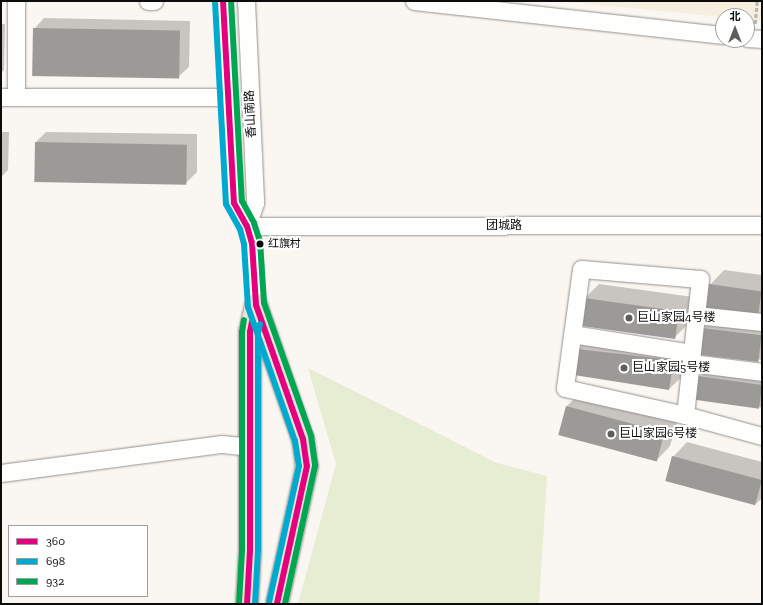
<!DOCTYPE html>
<html>
<head>
<meta charset="utf-8">
<style>
  body { margin:0 }
  #map { position:relative; width:763px; height:605px; overflow:hidden; background:#faf6f1; font-family:"Zilla Slab","Noto Sans SC",serif }
  div>[style] { position:absolute }
  .farmland>* { inset:0; background:#f6eede }
  .green>* { inset:0; background:#e7edd2 }
  .shadow>* { inset:0; background:#0003 }
  .building>* { inset:0; background:#9c9a97; transform-origin:0 0 }
  .path>* { height:2.5px; margin-top:-1.25px; transform-origin:0; background:repeating-linear-gradient(90deg,#b7b6b6 0 4px,transparent 0 6px) }
  .roads { filter:drop-shadow(0 0 1px #93918f) drop-shadow(0 0 1px #93918f) }
  .minor>* { height:17px; margin:-8.5px; padding:0 8.5px; transform-origin:8.5px; border-radius:8.5px; background:#fefefd }
  .major>* { height:22px; margin:-11px; padding:0 11px; transform-origin:11px; border-radius:11px; background:#eae3da }
  .bus-1>* { height:6px; margin:-3px; padding:0 3px; transform-origin:3px; border-radius:3px; background:#e5007d }
  .bus-2>* { height:6px; margin:-3px; padding:0 3px; transform-origin:3px; border-radius:3px; background:#00a9ce }
  .bus-3>* { height:6px; margin:-3px; padding:0 3px; transform-origin:3px; border-radius:3px; background:#00a651 }
  .dots>* { width:11px; height:11px; translate:-50% -50%; box-sizing:border-box; border:2px solid #fff; border-radius:50% }
  span { translate:-50% -50%; white-space:nowrap; text-align:center; line-height:1.15; -webkit-text-stroke:4px #fff; paint-order:stroke }
  .bus-label { font-size:11px; color:#0c0c0c }
  .left { translate:0 -50%; text-align:left }
  .street-label { font-size:12px; color:#0c0c0c }
  .poi-label { font-size:12px; color:#0c0c0c }
  .frame { position:absolute; inset:0; border:2px solid #0c0c0c; pointer-events:none }
  .legend { position:absolute; left:8px; top:525px; width:140px; height:72px; box-sizing:border-box; background:#fff; border:1px solid #9e9e9e; margin:0; padding:5px 7px; list-style:none; font-size:12px; color:#0c0c0c }
  .legend li { display:flex; align-items:center; gap:8px; height:20px }
  .legend b { width:20px; border:1px solid #9e9e9e }
  .north { position:absolute; left:715px; top:8px; width:40px; height:40px; box-sizing:border-box; background:#fff; border:1px solid #9e9e9e; border-radius:50%; rotate:0deg; font-size:11px; font-weight:700; line-height:16px; text-align:center; color:#0c0c0c }
  .north::after { content:''; display:block; margin:auto; width:14px; height:18px; background:#5f5e5c; clip-path:polygon(50% 0,100% 100%,50% 72%,0 100%) }
</style>
</head>
<body>
<div id="map">
  <div class="farmland">
    <i style="clip-path:polygon(559px 1px,762px 1px,762px 21px,747px 20px,747px 16px,723px 17px)"></i>
  </div>
  <div class="green">
    <i style="clip-path:polygon(308px 368px,497px 463px,547px 476px,539px 604px,298px 604px,336px 464px)"></i>
  </div>
  <div class="shadow">
    <i style="clip-path:polygon(44px 18px,190px 21px,189px 67px,178px 77px,34px 29px)"></i>
    <i style="clip-path:polygon(1px 24px,5px 24px,4px 70px,1px 73px)"></i>
    <i style="clip-path:polygon(1px 132px,9px 132px,8px 170px,1px 177px)"></i>
    <i style="clip-path:polygon(46px 132px,197px 134px,197px 172px,186px 183px,36px 142px)"></i>
    <i style="clip-path:polygon(724px 270px,762px 275px,762px 315px,710px 285px)"></i>
    <i style="clip-path:polygon(599px 284px,693px 297px,689px 323px,674px 338px,585px 298px)"></i>
    <i style="clip-path:polygon(718px 314px,762px 320px,762px 361px,703px 329px)"></i>
    <i style="clip-path:polygon(592px 335px,688px 346px,684px 375px,669px 389px,578px 349px)"></i>
    <i style="clip-path:polygon(714px 362px,762px 369px,762px 408px,699px 377px)"></i>
    <i style="clip-path:polygon(581px 392px,678px 419px,670px 446px,656px 461px,559px 434px,567px 406px)"></i>
    <i style="clip-path:polygon(687px 442px,762px 462px,762px 498px,756px 504px,673px 457px)"></i>
  </div>
  <div class="building">
    <i style="left:33px;top:28px;width:147px;height:48px;rotate:1deg"></i>
    <i style="left:35px;top:142px;width:152px;height:40px;rotate:1deg"></i>
    <i style="left:709px;top:284px;width:53px;height:25px;rotate:8deg"></i>
    <i style="left:584px;top:298px;width:96px;height:28px;rotate:8deg"></i>
    <i style="left:702px;top:328px;width:60px;height:27px;rotate:7deg"></i>
    <i style="clip-path:polygon(577px 349px,674px 360px,669px 390px,574px 375px)"></i>
    <i style="left:698px;top:376px;width:65px;height:24px;rotate:8deg"></i>
    <i style="left:566px;top:406px;width:102px;height:30px;rotate:15deg"></i>
    <i style="left:672px;top:456px;width:93px;height:26px;rotate:15deg"></i>
  </div>
  <div class="path">
    <i style="left:755px;top:24px;width:23px;rotate:-85deg"></i>
  </div>
  <div class="roads">
    <div class="minor">
      <i style="left:148px;top:1px;width:6px"></i>
      <i style="left:223px;top:1px;width:202px;rotate:86.9deg"></i>
      <i style="left:234px;top:203px;width:26px;rotate:61deg"></i>
      <i style="left:247px;top:226px;width:18px;rotate:74deg"></i>
      <i style="left:252px;top:243px;width:62px;rotate:86.3deg"></i>
      <i style="left:246px;top:1px;width:202px;rotate:87.4deg"></i>
      <i style="left:255px;top:203px;width:24px;rotate:109deg"></i>
      <i style="left:414px;top:1px;width:311px;rotate:6.3deg"></i>
      <i style="left:747px;top:38px;width:15px;rotate:4deg"></i>
      <i style="left:1px;top:97px;width:228px"></i>
      <i style="left:16px;top:97px;width:96px;rotate:-90deg"></i>
      <i style="left:247px;top:226px;width:515px;rotate:-0.11deg"></i>
      <i style="left:696px;top:315px;width:66px;rotate:6.1deg"></i>
      <i style="left:572px;top:334px;width:121px;rotate:9deg"></i>
      <i style="left:691px;top:363px;width:72px;rotate:7.2deg"></i>
      <i style="left:685px;top:415px;width:137px;rotate:-83.7deg"></i>
      <i style="left:700px;top:279px;width:119px;rotate:-175.2deg"></i>
      <i style="left:581px;top:269px;width:120px;rotate:97.7deg"></i>
      <i style="left:565px;top:388px;width:123px;rotate:12.7deg"></i>
      <i style="left:685px;top:415px;width:80px;rotate:15.3deg"></i>
      <i style="left:1px;top:473px;width:223px;rotate:-7.5deg"></i>
      <i style="left:222px;top:444px;width:27px;rotate:6deg"></i>
    </div>
    <div class="major">
      <i style="left:256px;top:305px;width:142px;rotate:70.7deg"></i>
      <i style="left:303px;top:439px;width:27px;rotate:82deg"></i>
      <i style="left:307px;top:466px;width:141px;rotate:102.3deg"></i>
      <i style="left:247px;top:604px;width:53px;rotate:-86.8deg"></i>
      <i style="left:250px;top:551px;width:219px;rotate:-90deg"></i>
      <i style="left:250px;top:332px;width:28px;rotate:-77deg"></i>
    </div>
  </div>
  <div class="bus-1">
    <i style="left:223px;top:1px;width:202px;rotate:86.9deg"></i>
    <i style="left:234px;top:203px;width:26px;rotate:61deg"></i>
    <i style="left:247px;top:226px;width:18px;rotate:74deg"></i>
    <i style="left:252px;top:243px;width:62px;rotate:86.3deg"></i>
    <i style="left:256px;top:305px;width:142px;rotate:70.7deg"></i>
    <i style="left:303px;top:439px;width:27px;rotate:82deg"></i>
    <i style="left:307px;top:466px;width:141px;rotate:102.3deg"></i>
    <i style="left:247px;top:604px;width:53px;rotate:-86.8deg"></i>
    <i style="left:250px;top:551px;width:219px;rotate:-90deg"></i>
    <i style="left:250px;top:332px;width:10px;rotate:-79deg"></i>
  </div>
  <div class="bus-2">
    <i style="left:215px;top:1px;width:203px;rotate:86.9deg"></i>
    <i style="left:226px;top:204px;width:29px;rotate:61deg"></i>
    <i style="left:240px;top:229px;width:16px;rotate:75deg"></i>
    <i style="left:244px;top:244px;width:63px;rotate:86.4deg"></i>
    <i style="left:248px;top:307px;width:142px;rotate:70.7deg"></i>
    <i style="left:295px;top:441px;width:25px;rotate:81deg"></i>
    <i style="left:299px;top:466px;width:139px;rotate:102.4deg"></i>
    <i style="left:255px;top:604px;width:53px;rotate:-86.8deg"></i>
    <i style="left:258px;top:551px;width:218px;rotate:-90deg"></i>
    <i style="left:258px;top:333px;width:9px;rotate:-77deg"></i>
  </div>
  <div class="bus-3">
    <i style="left:231px;top:1px;width:200px;rotate:86.9deg"></i>
    <i style="left:242px;top:201px;width:25px;rotate:61deg"></i>
    <i style="left:254px;top:223px;width:19px;rotate:72deg"></i>
    <i style="left:260px;top:241px;width:62px;rotate:86.3deg"></i>
    <i style="left:264px;top:303px;width:141px;rotate:70.5deg"></i>
    <i style="left:311px;top:436px;width:30px;rotate:82deg"></i>
    <i style="left:315px;top:466px;width:141px;rotate:102.3deg"></i>
    <i style="left:239px;top:604px;width:53px;rotate:-86.8deg"></i>
    <i style="left:242px;top:551px;width:219px;rotate:-90deg"></i>
    <i style="left:242px;top:332px;width:12px;rotate:-81deg"></i>
  </div>
  <div class="dots">
    <i style="left:260px;top:244px;background:#0c0c0c"></i>
    <i style="left:629px;top:318px;background:#5f5e5c"></i>
    <i style="left:624px;top:368px;background:#5f5e5c"></i>
    <i style="left:611px;top:434px;background:#5f5e5c"></i>
  </div>
  <div class="bus-label">
    <span class="left" style="left:268px;top:244px">红旗村</span>
  </div>
  <div class="street-label">
    <span style="left:251px;top:114px;rotate:-93deg">香山南路</span>
    <span style="left:504px;top:226px">团城路</span>
  </div>
  <div class="poi-label">
    <span class="left" style="left:637px;top:318px">巨山家园4号楼</span>
    <span class="left" style="left:632px;top:368px">巨山家园5号楼</span>
    <span class="left" style="left:619px;top:434px">巨山家园6号楼</span>
  </div>
  <div class="frame"></div>
  <ul class="legend">
  <li><b style="height:5px;background:#e5007d"></b>360</li>
  <li><b style="height:5px;background:#00a9ce"></b>698</li>
  <li><b style="height:5px;background:#00a651"></b>932</li>
  </ul>
  <div class="north">北</div>
</div>
</body>
</html>
